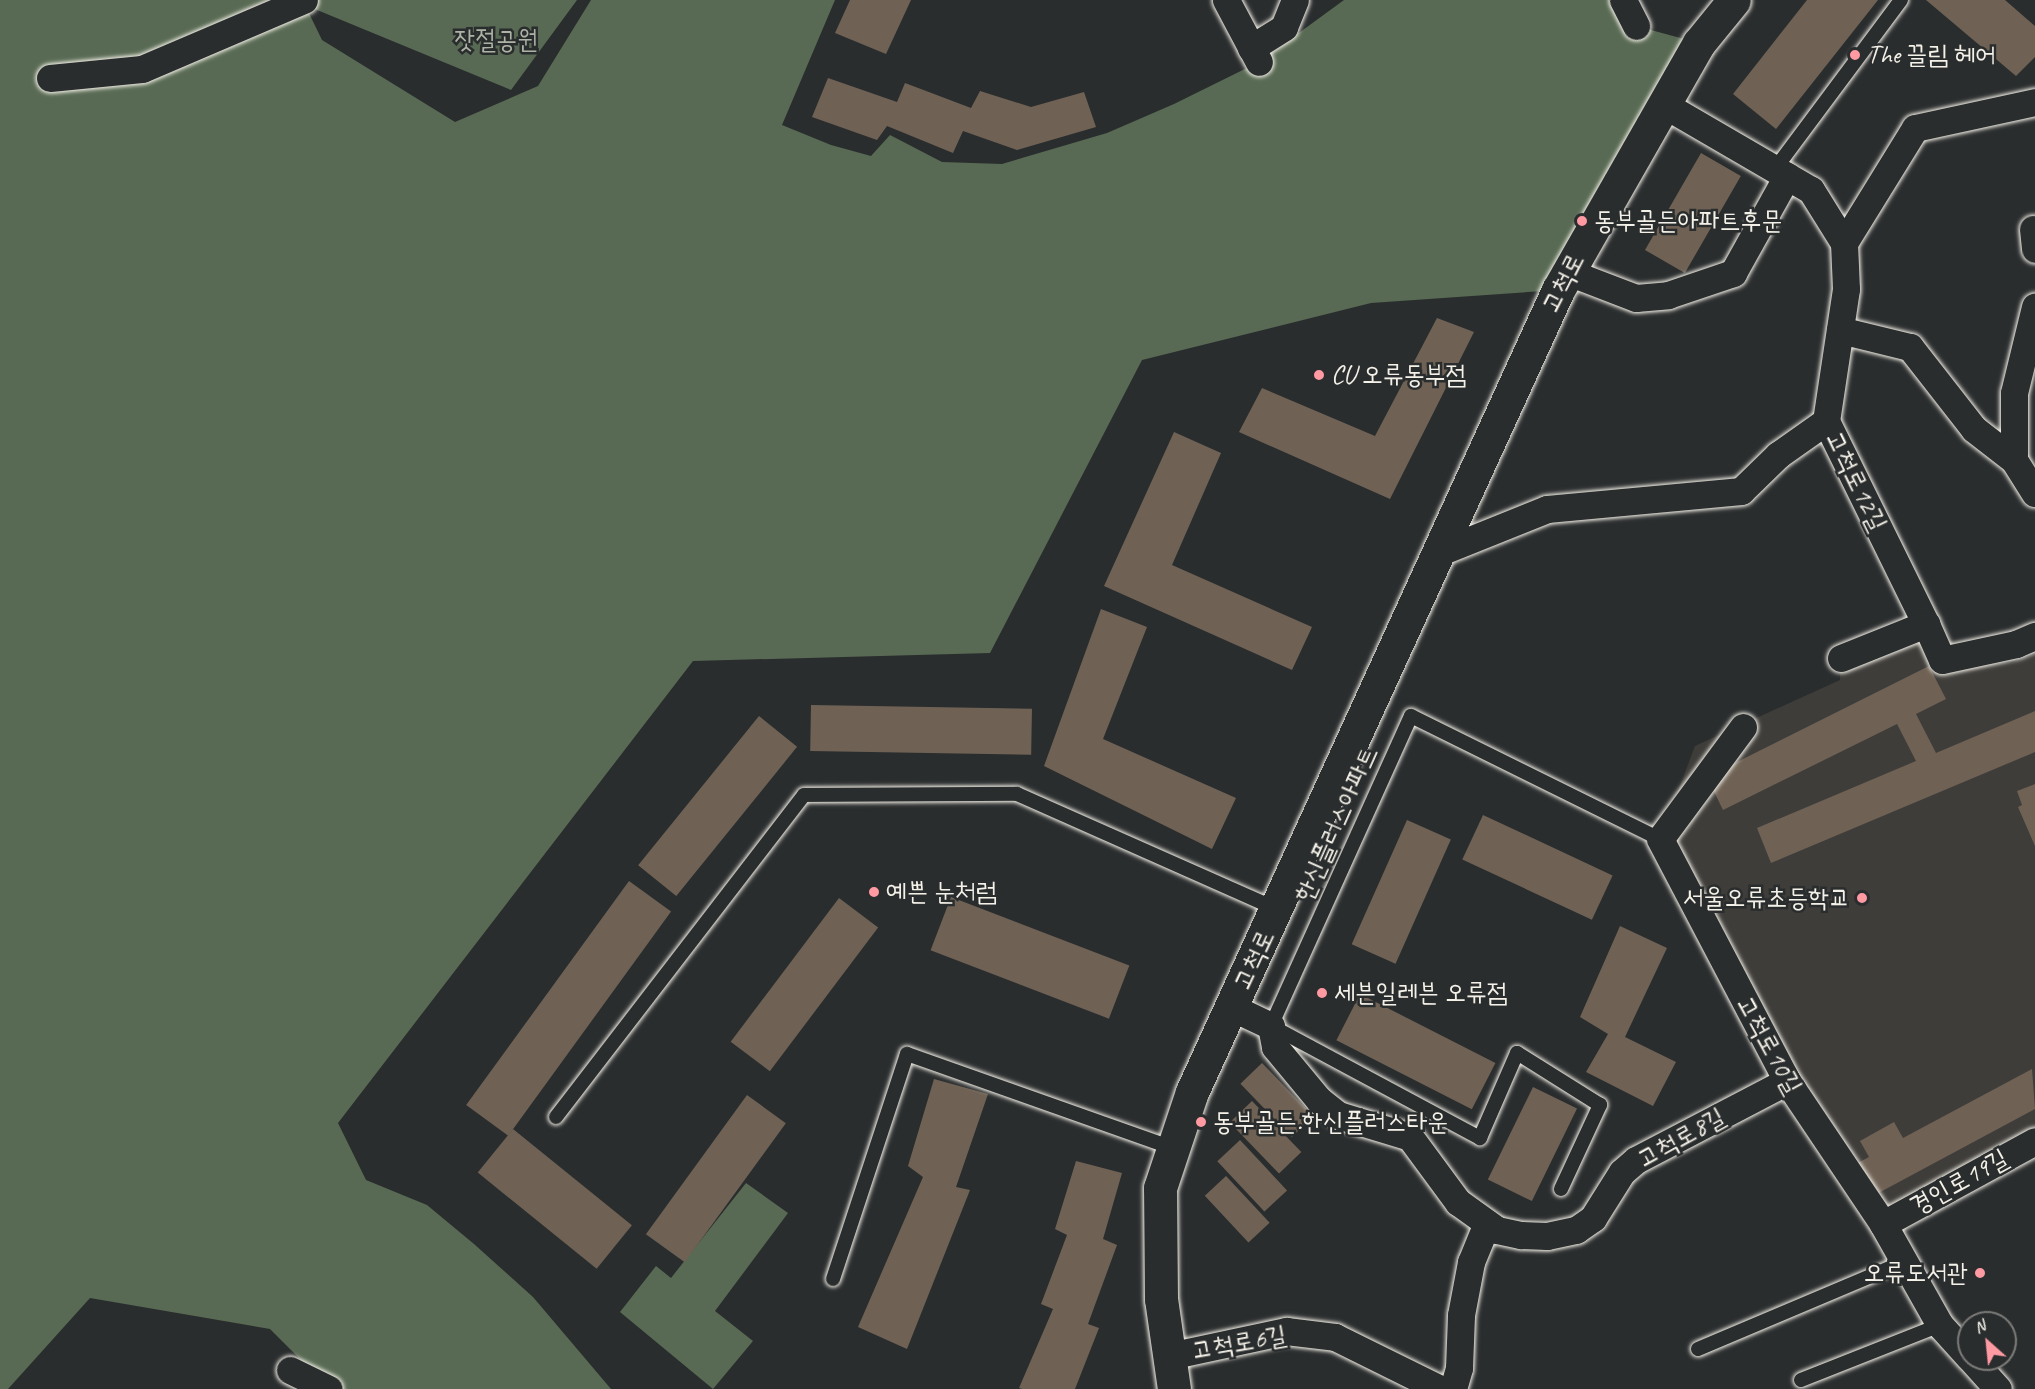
<!DOCTYPE html>
<html>
<head>
<meta charset="utf-8">
<style>
  body { margin:0 }
  #map { position:relative; width:2035px; height:1389px; overflow:hidden; background:#2a2d2e; font-family:Caveat,"Poor Story",sans-serif }
  div>[style] { position:absolute }
  .built>* { inset:0; background:#3f3d3a }
  .green>* { inset:0; background:#586a53 }
  .building>* { inset:0; background:#6f6255; transform-origin:0 0 }
  .roads { filter:drop-shadow(0 0 2px #f4f1e8) drop-shadow(0 0 2px #f4f1e8) }
  .lane>* { height:14px; margin:-7px; padding:0 7px; transform-origin:7px; border-radius:7px; background:#2a2d2e }
  .street>* { height:27px; margin:-13.5px; padding:0 13.5px; transform-origin:13.5px; border-radius:13.5px; background:#2a2d2e }
  .secondary>* { height:33px; margin:-16.5px; padding:0 16.5px; transform-origin:16.5px; border-radius:16.5px; background:#2a2d2e }
  .dots>* { width:16px; height:16px; translate:-50% -50%; box-sizing:border-box; border:3px solid #2a2d2e; border-radius:50% }
  span { translate:-50% -50%; white-space:nowrap; text-align:center; line-height:1.15; -webkit-text-stroke:5px #2a2d2e; paint-order:stroke }
  .park-label { font-size:26px; color:#aeb4a5 }
  .poi-label { font-size:26px; color:#f4f1e8 }
  .left { translate:0 -50%; text-align:left }
  .right { translate:-100% -50%; text-align:right }
  .street-label { font-size:26px; color:#f4f1e8 }
  .north { position:absolute; left:1957px; top:1311px; width:60px; height:60px; box-sizing:border-box; background:#2a2d2e; border:2px solid #7b7b78; border-radius:50%; rotate:333deg; font-size:16px; font-weight:700; line-height:24px; text-align:center; color:#f4f1e8 }
  .north::after { content:''; display:block; margin:auto; width:21px; height:27px; background:#ff9aa2; clip-path:polygon(50% 0,100% 100%,50% 72%,0 100%) }
</style>
</head>
<body>
<div id="map">
  <div class="built">
    <i style="clip-path:polygon(1918px 631px,1939px 666px,2012px 663px,2035px 654px,2035px 1141px,1883px 1224px,1660px 839px,1695px 746px,1840px 680px,1840px 664px)"></i>
  </div>
  <div class="green">
    <i style="clip-path:polygon(0 0,577px 0,511px 90px,305px 5px,322px 40px,455px 122px,538px 86px,591px 0,835px 0,782px 125px,831px 145px,871px 156px,890px 135px,942px 162px,1002px 164px,1107px 133px,1174px 104px,1259px 62px,1344px 0,1623px 0,1636px 26px,1699px 43px,1558px 290px,1371px 303px,1142px 360px,990px 653px,693px 661px,338px 1123px,366px 1180px,427px 1205px,474px 1244px,533px 1297px,611px 1389px,342px 1389px,316px 1375px,270px 1329px,90px 1298px,8px 1389px,0 1389px)"></i>
    <i style="clip-path:polygon(746px 1183px,788px 1213px,715px 1311px,753px 1341px,713px 1389px,620px 1312px,656px 1266px,671px 1278px)"></i>
  </div>
  <div class="building">
    <i style="clip-path:polygon(850px 0,911px 0,886px 54px,835px 33px)"></i>
    <i style="clip-path:polygon(1807px 0,1878px 0,1776px 129px,1733px 94px)"></i>
    <i style="clip-path:polygon(1926px 0,2005px 0,2035px 26px,2035px 57px,2016px 76px)"></i>
    <i style="clip-path:polygon(828px 78px,897px 102px,905px 83px,971px 108px,980px 91px,1031px 107px,1084px 92px,1096px 127px,1017px 150px,963px 131px,953px 153px,887px 126px,877px 140px,812px 117px)"></i>
    <i style="left:1701px;top:153px;width:46px;height:112px;rotate:30deg"></i>
    <i style="clip-path:polygon(1437px 318px,1474px 332px,1390px 499px,1239px 432px,1262px 388px,1375px 436px)"></i>
    <i style="clip-path:polygon(1174px 432px,1221px 453px,1172px 565px,1312px 627px,1292px 670px,1104px 586px)"></i>
    <i style="clip-path:polygon(1101px 609px,1147px 627px,1103px 739px,1236px 798px,1212px 849px,1044px 766px)"></i>
    <i style="clip-path:polygon(1929px 666px,1946px 699px,1916px 714px,1936px 753px,2035px 711px,2035px 752px,1771px 863px,1757px 828px,1916px 761px,1897px 724px,1723px 810px,1707px 777px)"></i>
    <i style="left:811px;top:705px;width:221px;height:46px;rotate:1deg"></i>
    <i style="left:759px;top:716px;width:49px;height:192px;rotate:39deg"></i>
    <i style="clip-path:polygon(2035px 784px,2035px 846px,2018px 807px,2022px 805px,2017px 791px)"></i>
    <i style="left:1483px;top:815px;width:143px;height:49px;rotate:25deg"></i>
    <i style="left:1407px;top:820px;width:48px;height:136px;rotate:24deg"></i>
    <i style="left:629px;top:881px;width:52px;height:277px;rotate:36deg"></i>
    <i style="left:951px;top:897px;width:191px;height:57px;rotate:21deg"></i>
    <i style="left:839px;top:898px;width:49px;height:180px;rotate:37deg"></i>
    <i style="clip-path:polygon(1620px 926px,1667px 948px,1625px 1037px,1676px 1062px,1653px 1106px,1586px 1072px,1608px 1034px,1580px 1017px)"></i>
    <i style="left:1360px;top:994px;width:152px;height:52px;rotate:27deg"></i>
    <i style="left:1262px;top:1063px;width:74px;height:30px;rotate:46deg"></i>
    <i style="clip-path:polygon(2032px 1069px,2035px 1109px,1871px 1197px,1854px 1165px,1869px 1157px,1860px 1141px,1894px 1122px,1903px 1138px)"></i>
    <i style="clip-path:polygon(934px 1079px,988px 1094px,956px 1187px,970px 1190px,907px 1349px,858px 1327px,923px 1177px,908px 1166px)"></i>
    <i style="left:1533px;top:1087px;width:49px;height:103px;rotate:26deg"></i>
    <i style="left:747px;top:1095px;width:48px;height:172px;rotate:36deg"></i>
    <i style="left:1252px;top:1101px;width:71px;height:31px;rotate:46deg"></i>
    <i style="left:513px;top:1129px;width:153px;height:56px;rotate:39deg"></i>
    <i style="left:1240px;top:1140px;width:69px;height:31px;rotate:47deg"></i>
    <i style="clip-path:polygon(1076px 1161px,1122px 1173px,1103px 1239px,1117px 1245px,1088px 1324px,1099px 1328px,1075px 1389px,1022px 1389px,1019px 1388px,1053px 1309px,1041px 1304px,1067px 1235px,1055px 1229px)"></i>
    <i style="left:1226px;top:1176px;width:64px;height:29px;rotate:47deg"></i>
  </div>
  <div class="roads">
    <div class="lane">
      <i style="left:1775px;top:169px;width:211px;rotate:-53.3deg"></i>
      <i style="left:556px;top:1117px;width:406px;rotate:-52.4deg"></i>
      <i style="left:804px;top:795px;width:213px;rotate:-0.3deg"></i>
      <i style="left:1017px;top:794px;width:283px;rotate:23.9deg"></i>
      <i style="left:1561px;top:1189px;width:93px;rotate:-65.1deg"></i>
      <i style="left:1600px;top:1105px;width:98px;rotate:-147.9deg"></i>
      <i style="left:1517px;top:1053px;width:93px;rotate:113.5deg"></i>
      <i style="left:1480px;top:1138px;width:237px;rotate:-151.8deg"></i>
      <i style="left:1271px;top:1026px;width:340px;rotate:-65.7deg"></i>
      <i style="left:1411px;top:716px;width:278px;rotate:26.3deg"></i>
      <i style="left:833px;top:1279px;width:237px;rotate:-71.8deg"></i>
      <i style="left:907px;top:1054px;width:282px;rotate:19.5deg"></i>
      <i style="left:1698px;top:1349px;width:221px;rotate:-22.9deg"></i>
      <i style="left:1801px;top:1380px;width:149px;rotate:-21.6deg"></i>
    </div>
    <div class="street">
      <i style="left:1226px;top:0;width:70px;rotate:62deg"></i>
      <i style="left:1623px;top:0;width:29px;rotate:63deg"></i>
      <i style="left:1251px;top:48px;width:39px;rotate:-32deg"></i>
      <i style="left:1284px;top:27px;width:29px;rotate:-68deg"></i>
      <i style="left:50px;top:78px;width:92px;rotate:-5.6deg"></i>
      <i style="left:142px;top:69px;width:176px;rotate:-23.1deg"></i>
      <i style="left:1663px;top:104px;width:171px;rotate:30.2deg"></i>
      <i style="left:1811px;top:190px;width:62px;rotate:58.1deg"></i>
      <i style="left:1844px;top:243px;width:46px;rotate:87.5deg"></i>
      <i style="left:1846px;top:289px;width:134px;rotate:98.6deg"></i>
      <i style="left:1826px;top:421px;width:226px;rotate:63.8deg"></i>
      <i style="left:2033px;top:229px;width:20px;rotate:84deg"></i>
      <i style="left:1844px;top:243px;width:135px;rotate:-58.3deg"></i>
      <i style="left:1915px;top:128px;width:123px;rotate:-12.2deg"></i>
      <i style="left:1568px;top:272px;width:73px;rotate:20.9deg"></i>
      <i style="left:1636px;top:298px;width:32px;rotate:-5deg"></i>
      <i style="left:1668px;top:295px;width:69px;rotate:-18.7deg"></i>
      <i style="left:1733px;top:273px;width:111px;rotate:-60.9deg"></i>
      <i style="left:1840px;top:330px;width:72px;rotate:13.7deg"></i>
      <i style="left:1910px;top:347px;width:104px;rotate:52deg"></i>
      <i style="left:1974px;top:429px;width:51px;rotate:37.8deg"></i>
      <i style="left:2014px;top:460px;width:39px;rotate:58deg"></i>
      <i style="left:2014px;top:460px;width:67px;rotate:-90deg"></i>
      <i style="left:2014px;top:393px;width:89px;rotate:-76.3deg"></i>
      <i style="left:1440px;top:552px;width:115px;rotate:-21.9deg"></i>
      <i style="left:1547px;top:509px;width:195px;rotate:-5.3deg"></i>
      <i style="left:1741px;top:491px;width:52px;rotate:-44.2deg"></i>
      <i style="left:1778px;top:455px;width:59px;rotate:-35.3deg"></i>
      <i style="left:1841px;top:658px;width:92px;rotate:-21.8deg"></i>
      <i style="left:1926px;top:624px;width:39px;rotate:66deg"></i>
      <i style="left:1942px;top:660px;width:76px;rotate:-12.2deg"></i>
      <i style="left:2016px;top:644px;width:21px;rotate:-23deg"></i>
      <i style="left:1743px;top:727px;width:139px;rotate:126.5deg"></i>
      <i style="left:1660px;top:839px;width:273px;rotate:62.3deg"></i>
      <i style="left:1787px;top:1081px;width:172px;rotate:56.1deg"></i>
      <i style="left:1883px;top:1224px;width:116px;rotate:60.6deg"></i>
      <i style="left:1940px;top:1325px;width:43px;rotate:47.8deg"></i>
      <i style="left:1231px;top:1007px;width:44px;rotate:25.4deg"></i>
      <i style="left:1271px;top:1026px;width:21px;rotate:79deg"></i>
      <i style="left:1275px;top:1047px;width:69px;rotate:50.3deg"></i>
      <i style="left:1319px;top:1100px;width:24px;rotate:38deg"></i>
      <i style="left:1338px;top:1115px;width:75px;rotate:17deg"></i>
      <i style="left:1410px;top:1137px;width:81px;rotate:53.6deg"></i>
      <i style="left:1458px;top:1202px;width:48px;rotate:35.7deg"></i>
      <i style="left:1497px;top:1230px;width:25px;rotate:12deg"></i>
      <i style="left:1521px;top:1235px;width:26px;rotate:2deg"></i>
      <i style="left:1547px;top:1236px;width:30px;rotate:-12deg"></i>
      <i style="left:1576px;top:1230px;width:21px;rotate:-35deg"></i>
      <i style="left:1593px;top:1218px;width:54px;rotate:-57.8deg"></i>
      <i style="left:1622px;top:1172px;width:18px;rotate:-41deg"></i>
      <i style="left:1636px;top:1160px;width:170px;rotate:-27.6deg"></i>
      <i style="left:1883px;top:1224px;width:173px;rotate:-28.6deg"></i>
      <i style="left:1169px;top:1356px;width:120px;rotate:-12.1deg"></i>
      <i style="left:1286px;top:1331px;width:49px;rotate:7deg"></i>
      <i style="left:1335px;top:1337px;width:117px;rotate:26.3deg"></i>
      <i style="left:1971px;top:1359px;width:40px;rotate:48deg"></i>
      <i style="left:290px;top:1370px;width:43px;rotate:26deg"></i>
      <i style="left:1453px;top:1389px;width:22px;rotate:-74deg"></i>
      <i style="left:1459px;top:1368px;width:53px;rotate:-87.8deg"></i>
      <i style="left:1461px;top:1315px;width:54px;rotate:-79.3deg"></i>
      <i style="left:1471px;top:1262px;width:42px;rotate:-67.7deg"></i>
    </div>
    <div class="secondary">
      <i style="left:1174px;top:1389px;width:91px;rotate:-98.2deg"></i>
      <i style="left:1161px;top:1299px;width:111px;rotate:-90.5deg"></i>
      <i style="left:1160px;top:1188px;width:101px;rotate:-71.6deg"></i>
      <i style="left:1192px;top:1092px;width:882px;rotate:-65.47deg"></i>
      <i style="left:1558px;top:290px;width:284px;rotate:-60.3deg"></i>
      <i style="left:1699px;top:43px;width:55px;rotate:-50.9deg"></i>
    </div>
  </div>
  <div class="dots">
    <i style="left:1855px;top:55px;background:#ff9aa2"></i>
    <i style="left:1582px;top:221px;background:#ff9aa2"></i>
    <i style="left:1319px;top:375px;background:#ff9aa2"></i>
    <i style="left:874px;top:892px;background:#ff9aa2"></i>
    <i style="left:1862px;top:898px;background:#ff9aa2"></i>
    <i style="left:1322px;top:993px;background:#ff9aa2"></i>
    <i style="left:1201px;top:1122px;background:#ff9aa2"></i>
    <i style="left:1980px;top:1273px;background:#ff9aa2"></i>
  </div>
  <div class="park-label">
    <span style="left:496px;top:40px">잣절공원</span>
  </div>
  <div class="poi-label">
    <span class="left" style="left:1867px;top:55px">The 끌림 헤어</span>
    <span class="left" style="left:1594px;top:221px">동부골든아파트후문</span>
    <span class="left" style="left:1331px;top:375px">CU 오류동부점</span>
    <span class="left" style="left:886px;top:892px">예쁜 눈처럼</span>
    <span class="right" style="left:1850px;top:898px">서울오류초등학교</span>
    <span class="left" style="left:1334px;top:993px">세븐일레븐 오류점</span>
    <span class="left" style="left:1213px;top:1122px">동부골든.한신플러스타운</span>
    <span class="right" style="left:1968px;top:1273px">오류도서관</span>
  </div>
  <div class="street-label">
    <span style="left:1563px;top:283px;rotate:-63deg">고척로</span>
    <span style="left:1856px;top:481px;rotate:64deg">고척로12길</span>
    <span style="left:1336px;top:824px;rotate:-66deg">한신플러스아파트</span>
    <span style="left:1254px;top:960px;rotate:-65deg">고척로</span>
    <span style="left:1769px;top:1045px;rotate:61deg">고척로10길</span>
    <span style="left:1681px;top:1138px;rotate:-29deg">고척로8길</span>
    <span style="left:1959px;top:1182px;rotate:-29deg">경인로19길</span>
    <span style="left:1239px;top:1343px;rotate:-10deg">고척로6길</span>
  </div>
  <div class="north">N</div>
</div>
</body>
</html>
